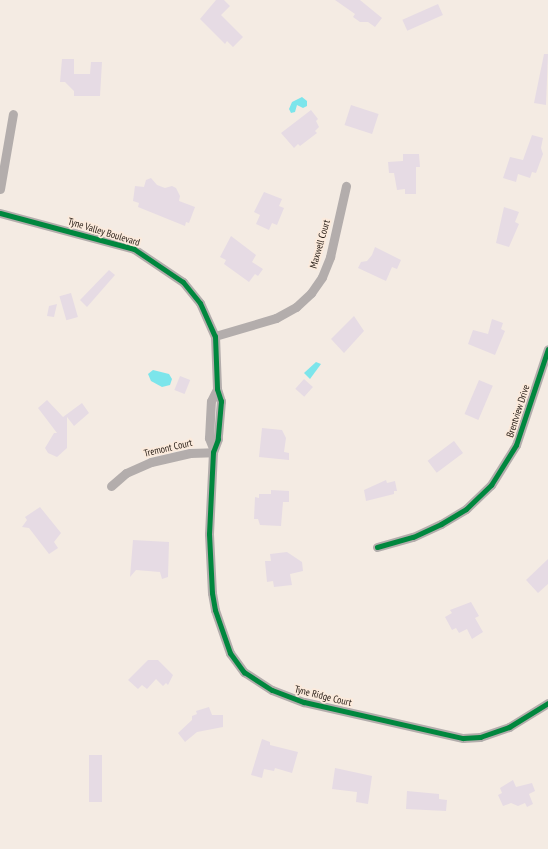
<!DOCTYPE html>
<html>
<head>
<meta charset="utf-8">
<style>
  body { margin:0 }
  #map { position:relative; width:548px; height:849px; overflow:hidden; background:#f4ebe3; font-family:"PT Sans Narrow",sans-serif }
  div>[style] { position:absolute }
  .water>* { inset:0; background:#7ce5eb }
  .building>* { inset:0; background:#e6dbe4; transform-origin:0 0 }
  .minor>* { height:9px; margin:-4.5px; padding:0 4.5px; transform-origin:4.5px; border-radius:4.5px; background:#b3adac }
  .cycleway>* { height:5px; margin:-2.5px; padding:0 2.5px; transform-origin:2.5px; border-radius:2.5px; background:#00873e }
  span { translate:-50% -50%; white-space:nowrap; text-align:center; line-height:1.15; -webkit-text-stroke:3.5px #fbeadc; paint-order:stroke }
  .street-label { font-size:10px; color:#251b13 }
</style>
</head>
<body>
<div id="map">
  <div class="water">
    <i style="clip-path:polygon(302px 97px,307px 101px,307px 106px,303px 108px,297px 105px,295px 112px,291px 113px,289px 109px,292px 102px)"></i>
    <i style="clip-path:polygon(316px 362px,321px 364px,310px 379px,304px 373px)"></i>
    <i style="clip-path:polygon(153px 370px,169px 374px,172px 379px,170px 385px,162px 387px,151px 381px,148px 374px)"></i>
  </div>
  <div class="building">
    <i style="clip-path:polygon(216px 0,224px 0,230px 6px,221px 15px,243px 37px,233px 47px,227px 41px,225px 44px,200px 19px)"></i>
    <i style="clip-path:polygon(335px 0,360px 0,382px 18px,375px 27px,368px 22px,360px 22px,353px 17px,355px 14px)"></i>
    <i style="left:438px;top:4px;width:12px;height:39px;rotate:66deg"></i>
    <i style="clip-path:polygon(544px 54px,548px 54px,546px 105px,534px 103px)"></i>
    <i style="clip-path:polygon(62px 59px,74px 59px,74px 74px,90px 74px,91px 62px,102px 62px,100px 96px,74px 96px,74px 91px,65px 82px,60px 82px)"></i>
    <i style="left:351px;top:105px;width:29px;height:21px;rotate:18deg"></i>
    <i style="clip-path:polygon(311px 110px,318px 119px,316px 121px,319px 127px,315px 131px,317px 133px,300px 146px,298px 144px,294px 148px,281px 133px)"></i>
    <i style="clip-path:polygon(532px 135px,543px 138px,541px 148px,543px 154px,536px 173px,532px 172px,530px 178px,518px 174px,516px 182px,503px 178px,510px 157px,523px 160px)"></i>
    <i style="clip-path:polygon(403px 154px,419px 154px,420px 167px,416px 167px,416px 194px,405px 194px,405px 189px,397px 190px,394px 173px,389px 173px,388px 162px,403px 161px)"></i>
    <i style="clip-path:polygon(151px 178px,157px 185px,165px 188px,172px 186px,176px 188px,180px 196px,179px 201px,195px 207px,189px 223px,186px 222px,185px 226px,138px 207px,139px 203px,133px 201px,135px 186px,144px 187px,146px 180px)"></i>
    <i style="clip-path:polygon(264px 192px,282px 199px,279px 206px,284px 208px,277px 225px,272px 223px,269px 230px,256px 224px,260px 215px,254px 212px)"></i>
    <i style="clip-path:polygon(504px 207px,519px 212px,515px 222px,519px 224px,509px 247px,496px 243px)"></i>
    <i style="clip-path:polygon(231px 236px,256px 255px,252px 262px,263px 269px,258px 276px,255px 274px,249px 282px,224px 264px,226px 260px,220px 257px)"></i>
    <i style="clip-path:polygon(375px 247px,401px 260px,397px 269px,392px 267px,386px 281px,358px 268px,361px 262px,367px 261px,372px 255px)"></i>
    <i style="clip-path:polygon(109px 270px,115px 275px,87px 307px,80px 300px)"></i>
    <i style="left:71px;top:293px;width:25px;height:12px;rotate:74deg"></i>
    <i style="clip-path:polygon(57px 304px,54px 317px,47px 316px,49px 306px)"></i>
    <i style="clip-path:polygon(354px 316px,364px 331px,344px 353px,331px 339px)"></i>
    <i style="clip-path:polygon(492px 319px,503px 323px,501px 329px,505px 331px,495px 355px,468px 344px,473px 330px,488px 334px)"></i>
    <i style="left:180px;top:376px;width:11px;height:15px;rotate:22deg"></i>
    <i style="left:304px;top:379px;width:12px;height:13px;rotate:42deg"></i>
    <i style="left:479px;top:380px;width:15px;height:37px;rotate:23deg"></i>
    <i style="clip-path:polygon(47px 400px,63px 417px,82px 403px,89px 413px,74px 426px,67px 417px,67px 448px,57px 457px,48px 453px,45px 448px,54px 433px,57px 433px,38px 408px)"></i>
    <i style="clip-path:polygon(262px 428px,282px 430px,286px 438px,284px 452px,289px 453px,289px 460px,259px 457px)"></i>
    <i style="left:454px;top:441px;width:15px;height:33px;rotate:53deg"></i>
    <i style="clip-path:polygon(386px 480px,387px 483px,395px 481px,397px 491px,394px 491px,394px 494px,366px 501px,364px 490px)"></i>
    <i style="clip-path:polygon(271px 490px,289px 491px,289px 502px,283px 502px,281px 526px,260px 525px,258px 519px,254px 519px,255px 497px,259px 498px,259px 494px,271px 494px)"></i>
    <i style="clip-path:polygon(40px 507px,61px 533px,54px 542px,58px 548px,49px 554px,29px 528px,22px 527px,27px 520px,25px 517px)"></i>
    <i style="clip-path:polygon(133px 540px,169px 542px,168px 577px,162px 579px,160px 572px,136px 570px,130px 577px)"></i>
    <i style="clip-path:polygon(287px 552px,302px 562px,303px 571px,290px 574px,292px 585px,274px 587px,273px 581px,267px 582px,265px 561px,271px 561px,270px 554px)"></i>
    <i style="clip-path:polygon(548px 559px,548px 584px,538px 593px,526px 580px)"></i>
    <i style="clip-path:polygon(471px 602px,479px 616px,475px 618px,483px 632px,472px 639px,467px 629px,459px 633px,456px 628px,452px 630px,445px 617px,452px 613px,450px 610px)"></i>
    <i style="clip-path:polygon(148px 660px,158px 660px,173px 675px,168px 685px,166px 683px,163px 686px,156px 679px,147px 689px,142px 685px,138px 689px,128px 680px)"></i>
    <i style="clip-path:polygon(209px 707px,212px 715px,223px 715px,223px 727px,197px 732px,185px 742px,178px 733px,192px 720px,192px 716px,197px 714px,196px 711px)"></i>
    <i style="clip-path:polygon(262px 739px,270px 742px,270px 745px,298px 752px,292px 773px,275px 768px,274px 771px,264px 769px,262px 778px,251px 775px)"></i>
    <i style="left:89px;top:755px;width:13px;height:47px"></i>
    <i style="clip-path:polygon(335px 768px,372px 776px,368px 804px,356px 802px,357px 792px,332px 789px)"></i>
    <i style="clip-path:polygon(513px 780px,516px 787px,532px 783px,535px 791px,529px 794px,533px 804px,527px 807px,525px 803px,518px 806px,511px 803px,503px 806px,498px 795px,502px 793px,500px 788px)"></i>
    <i style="clip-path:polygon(407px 791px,439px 794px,439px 799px,447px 800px,446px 811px,406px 809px)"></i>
  </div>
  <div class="minor">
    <i style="left:0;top:189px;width:76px;rotate:-80.2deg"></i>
    <i style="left:0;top:213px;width:139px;rotate:15deg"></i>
    <i style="left:134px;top:249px;width:59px;rotate:34deg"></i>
    <i style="left:183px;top:282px;width:27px;rotate:51deg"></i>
    <i style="left:200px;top:303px;width:36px;rotate:66deg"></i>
    <i style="left:215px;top:336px;width:53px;rotate:87.8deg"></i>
    <i style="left:217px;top:389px;width:13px;rotate:72deg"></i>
    <i style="left:221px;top:401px;width:38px;rotate:95deg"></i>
    <i style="left:218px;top:439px;width:14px;rotate:111deg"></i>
    <i style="left:213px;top:452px;width:82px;rotate:92.8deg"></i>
    <i style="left:209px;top:534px;width:59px;rotate:87.1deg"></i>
    <i style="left:212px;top:593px;width:17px;rotate:80deg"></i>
    <i style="left:215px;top:610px;width:46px;rotate:70.8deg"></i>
    <i style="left:230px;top:653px;width:24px;rotate:54deg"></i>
    <i style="left:244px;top:672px;width:33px;rotate:33deg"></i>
    <i style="left:272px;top:690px;width:34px;rotate:21deg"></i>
    <i style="left:304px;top:702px;width:163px;rotate:12.8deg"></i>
    <i style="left:463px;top:738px;width:17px;rotate:-3deg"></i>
    <i style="left:480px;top:737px;width:31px;rotate:-19deg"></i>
    <i style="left:509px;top:727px;width:46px;rotate:-31.6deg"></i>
    <i style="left:215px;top:336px;width:64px;rotate:-16.4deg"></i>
    <i style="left:276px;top:318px;width:23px;rotate:-29deg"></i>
    <i style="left:296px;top:307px;width:21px;rotate:-43deg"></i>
    <i style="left:311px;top:293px;width:19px;rotate:-55deg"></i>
    <i style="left:322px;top:277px;width:22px;rotate:-68deg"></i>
    <i style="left:330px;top:257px;width:73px;rotate:-77.3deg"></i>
    <i style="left:213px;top:448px;width:11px;rotate:-112deg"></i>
    <i style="left:209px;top:438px;width:37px;rotate:-87deg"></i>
    <i style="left:211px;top:401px;width:13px;rotate:-63deg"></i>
    <i style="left:111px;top:486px;width:20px;rotate:-41deg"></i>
    <i style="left:126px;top:473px;width:27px;rotate:-24deg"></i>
    <i style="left:151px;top:462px;width:40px;rotate:-13deg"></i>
    <i style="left:190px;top:453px;width:23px;rotate:-2deg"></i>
    <i style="left:377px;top:547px;width:37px;rotate:-16deg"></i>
    <i style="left:413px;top:537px;width:31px;rotate:-25deg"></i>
    <i style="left:441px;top:524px;width:29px;rotate:-31deg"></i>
    <i style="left:466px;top:509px;width:35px;rotate:-44deg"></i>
    <i style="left:491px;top:485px;width:47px;rotate:-58deg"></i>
    <i style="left:516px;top:445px;width:101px;rotate:-71.6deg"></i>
  </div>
  <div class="cycleway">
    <i style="left:0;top:213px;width:139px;rotate:15deg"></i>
    <i style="left:134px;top:249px;width:59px;rotate:34deg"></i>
    <i style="left:183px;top:282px;width:27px;rotate:51deg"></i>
    <i style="left:200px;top:303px;width:36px;rotate:66deg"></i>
    <i style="left:215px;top:336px;width:53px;rotate:87.8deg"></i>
    <i style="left:217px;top:389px;width:13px;rotate:72deg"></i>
    <i style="left:221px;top:401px;width:38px;rotate:95deg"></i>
    <i style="left:218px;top:439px;width:14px;rotate:111deg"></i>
    <i style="left:213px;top:452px;width:82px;rotate:92.8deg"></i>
    <i style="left:209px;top:534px;width:59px;rotate:87.1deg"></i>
    <i style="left:212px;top:593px;width:17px;rotate:80deg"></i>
    <i style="left:215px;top:610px;width:46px;rotate:70.8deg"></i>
    <i style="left:230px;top:653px;width:24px;rotate:54deg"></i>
    <i style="left:244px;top:672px;width:33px;rotate:33deg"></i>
    <i style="left:272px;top:690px;width:34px;rotate:21deg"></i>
    <i style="left:304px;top:702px;width:163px;rotate:12.8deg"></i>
    <i style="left:463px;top:738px;width:17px;rotate:-3deg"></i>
    <i style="left:480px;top:737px;width:31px;rotate:-19deg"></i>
    <i style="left:509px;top:727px;width:46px;rotate:-31.6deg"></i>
    <i style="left:377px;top:547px;width:37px;rotate:-16deg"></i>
    <i style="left:413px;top:537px;width:31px;rotate:-25deg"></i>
    <i style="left:441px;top:524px;width:29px;rotate:-31deg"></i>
    <i style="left:466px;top:509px;width:35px;rotate:-44deg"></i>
    <i style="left:491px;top:485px;width:47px;rotate:-58deg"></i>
    <i style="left:516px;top:445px;width:101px;rotate:-71.6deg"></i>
  </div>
  <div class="street-label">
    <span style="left:104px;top:232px;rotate:17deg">Tyne Valley Boulevard</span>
    <span style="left:320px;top:244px;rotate:-74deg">Maxwell Court</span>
    <span style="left:518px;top:411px;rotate:-72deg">Brentview Drive</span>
    <span style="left:168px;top:448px;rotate:-13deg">Tremont Court</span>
    <span style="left:323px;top:696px;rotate:14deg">Tyne Ridge Court</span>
  </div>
</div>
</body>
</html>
